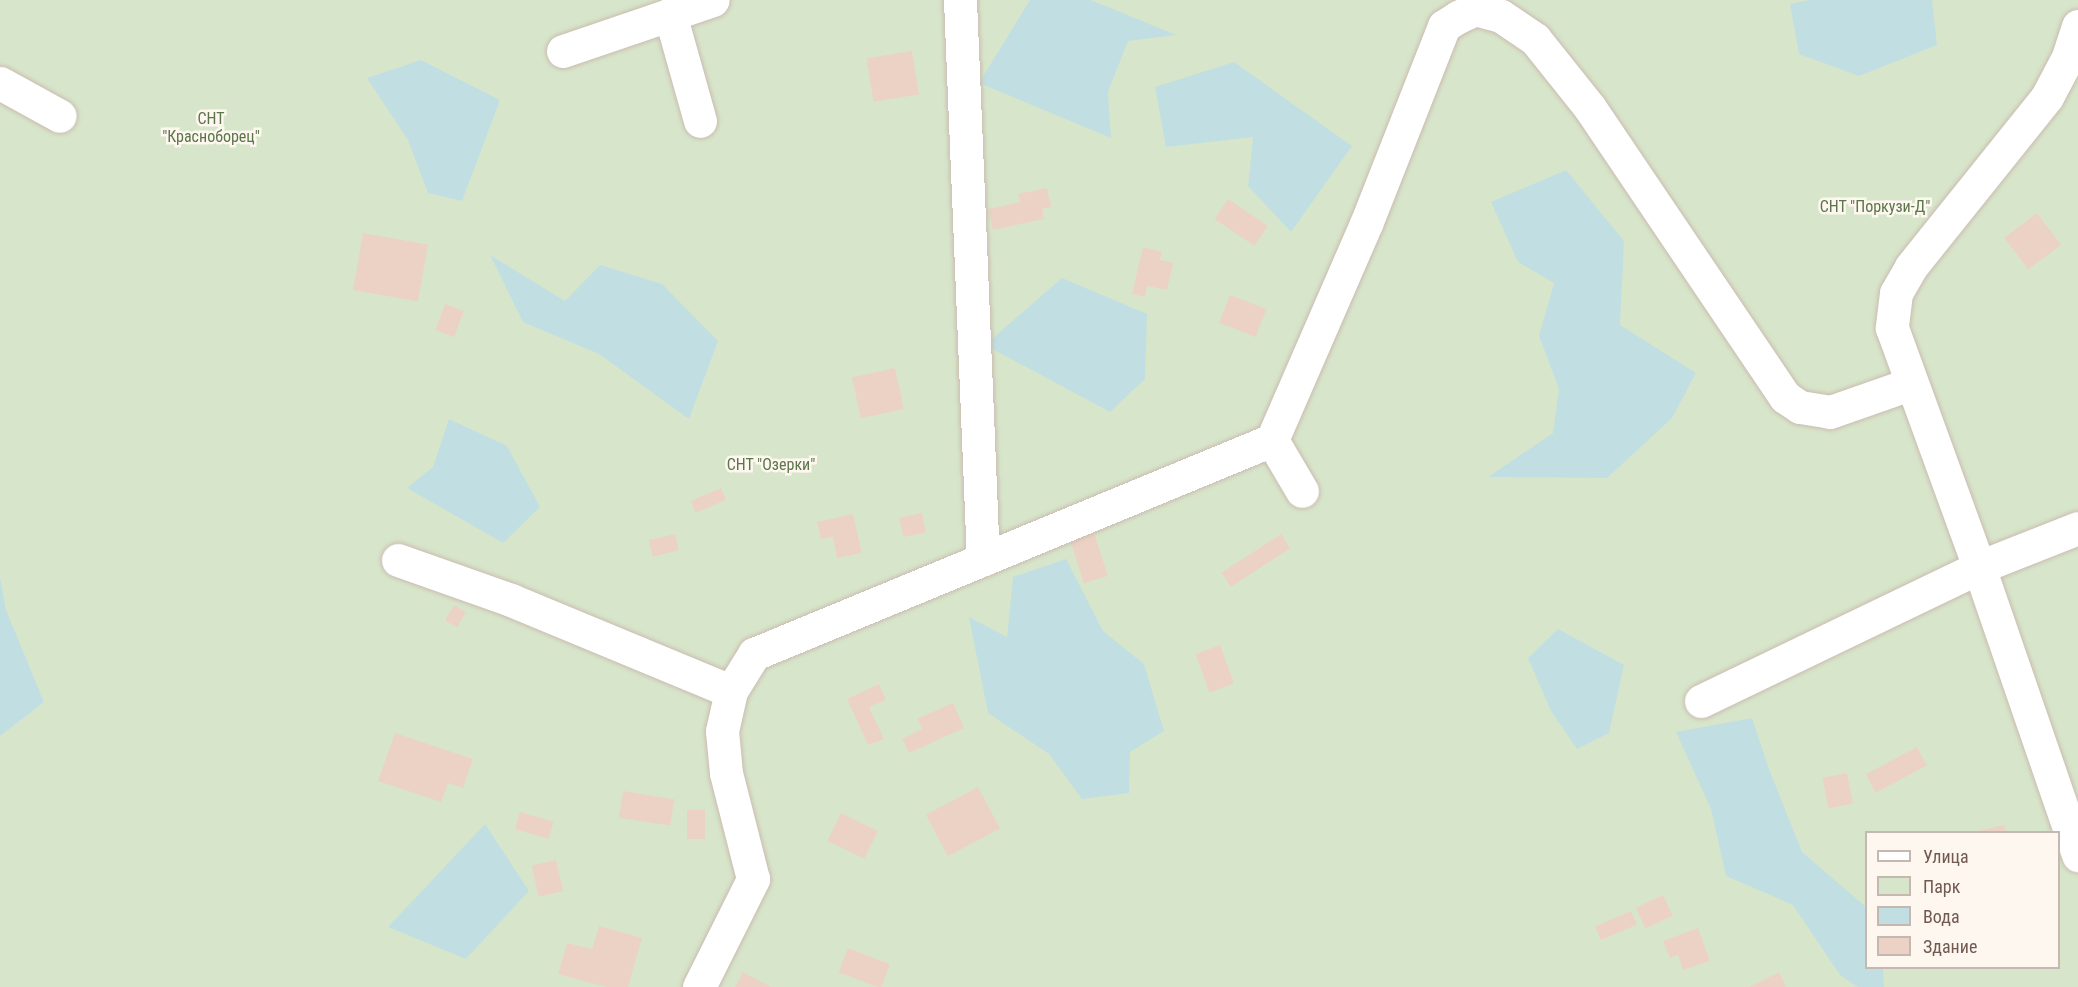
<!DOCTYPE html>
<html>
<head>
<meta charset="utf-8">
<style>
  body { margin:0 }
  #map { position:relative; width:2078px; height:987px; overflow:hidden; background:#faf3ea; font-family:"Roboto Condensed",sans-serif }
  div>[style] { position:absolute }
  .green>* { inset:0; background:#d7e6ca }
  .water>* { inset:0; background:#c1dfe2 }
  .building>* { inset:0; background:#ecd2c5; transform-origin:0 0 }
  .roads { filter:drop-shadow(0 0 2px #cbbbb1) drop-shadow(0 0 2px #cbbbb1) }
  .minor>* { height:33px; margin:-16.5px; padding:0 16.5px; transform-origin:16.5px; border-radius:16.5px; background:#fff }
  span { translate:-50% -50%; white-space:nowrap; text-align:center; line-height:1.15; -webkit-text-stroke:5px #fdf7f0; paint-order:stroke }
  .park-label { font-size:16px; color:#5a764a }
  .legend { position:absolute; left:1865px; top:831px; width:195px; height:138px; box-sizing:border-box; background:#fdf7f0; border:2px solid #c5b8b0; margin:0; padding:8px 10px; list-style:none; font-size:18px; color:#725a51 }
  .legend li { display:flex; align-items:center; gap:12px; height:30px }
  .legend b { width:30px; border:2px solid #c5b8b0 }
</style>
</head>
<body>
<div id="map">
  <div class="green">
    <i style="clip-path:polygon(evenodd,0 0,2078px 0,2078px 987px,0 987px,0 0,1866px 832px,2058px 832px,2058px 968px,1866px 968px,1866px 832px)"></i>
  </div>
  <div class="water">
    <i style="clip-path:polygon(1030px 0,1091px 0,1176px 35px,1128px 41px,1108px 92px,1111px 138px,979px 83px)"></i>
    <i style="clip-path:polygon(1810px 0,1932px 0,1937px 45px,1859px 76px,1799px 54px,1790px 4px)"></i>
    <i style="clip-path:polygon(421px 60px,500px 100px,462px 201px,428px 193px,408px 140px,367px 78px)"></i>
    <i style="clip-path:polygon(1234px 62px,1352px 146px,1291px 232px,1248px 186px,1253px 137px,1166px 147px,1155px 87px)"></i>
    <i style="clip-path:polygon(1566px 170px,1624px 241px,1620px 325px,1696px 373px,1672px 418px,1607px 478px,1488px 477px,1553px 433px,1559px 389px,1539px 336px,1554px 283px,1518px 262px,1491px 202px)"></i>
    <i style="clip-path:polygon(490px 255px,565px 301px,600px 265px,662px 284px,718px 341px,689px 419px,599px 354px,523px 322px)"></i>
    <i style="clip-path:polygon(1062px 278px,1147px 314px,1145px 379px,1110px 412px,985px 345px)"></i>
    <i style="clip-path:polygon(449px 419px,507px 446px,540px 507px,503px 543px,407px 488px,433px 467px)"></i>
    <i style="clip-path:polygon(1066px 559px,1103px 631px,1144px 664px,1164px 731px,1130px 752px,1129px 793px,1082px 799px,1049px 754px,988px 713px,969px 617px,1007px 637px,1013px 577px)"></i>
    <i style="clip-path:polygon(0 577px,6px 610px,44px 702px,0 736px)"></i>
    <i style="clip-path:polygon(1558px 629px,1624px 665px,1609px 733px,1577px 749px,1551px 711px,1528px 658px)"></i>
    <i style="clip-path:polygon(1752px 718px,1769px 769px,1802px 852px,1866px 907px,1866px 968px,1883px 968px,1884px 987px,1858px 987px,1840px 975px,1793px 905px,1726px 876px,1711px 809px,1676px 732px)"></i>
    <i style="clip-path:polygon(485px 824px,529px 891px,466px 959px,388px 927px)"></i>
  </div>
  <div class="building">
    <i style="left:912px;top:51px;width:44px;height:46px;rotate:81deg"></i>
    <i style="clip-path:polygon(1047px 188px,1051px 207px,1042px 209px,1044px 219px,993px 230px,989px 209px,1020px 202px,1018px 194px)"></i>
    <i style="left:1228px;top:199px;width:48px;height:24px;rotate:34deg"></i>
    <i style="left:2037px;top:213px;width:40px;height:41px;rotate:53deg"></i>
    <i style="left:363px;top:233px;width:66px;height:58px;rotate:10deg"></i>
    <i style="clip-path:polygon(1143px 247px,1162px 252px,1160px 260px,1173px 263px,1167px 290px,1147px 286px,1145px 297px,1132px 294px)"></i>
    <i style="left:1230px;top:295px;width:39px;height:30px;rotate:21deg"></i>
    <i style="left:445px;top:304px;width:20px;height:28px;rotate:20deg"></i>
    <i style="left:895px;top:368px;width:42px;height:44px;rotate:78deg"></i>
    <i style="left:721px;top:488px;width:13px;height:33px;rotate:67deg"></i>
    <i style="left:922px;top:513px;width:20px;height:23px;rotate:79deg"></i>
    <i style="clip-path:polygon(853px 514px,862px 553px,837px 558px,833px 537px,821px 539px,817px 522px)"></i>
    <i style="left:1094px;top:533px;width:45px;height:25px;rotate:72deg"></i>
    <i style="left:675px;top:534px;width:17px;height:27px;rotate:77deg"></i>
    <i style="left:1281px;top:534px;width:17px;height:71px;rotate:57deg"></i>
    <i style="left:454px;top:605px;width:14px;height:18px;rotate:30deg"></i>
    <i style="left:1220px;top:645px;width:41px;height:26px;rotate:70deg"></i>
    <i style="clip-path:polygon(879px 684px,886px 700px,869px 707px,884px 739px,868px 745px,847px 699px)"></i>
    <i style="clip-path:polygon(953px 703px,964px 728px,909px 753px,902px 739px,922px 729px,917px 719px)"></i>
    <i style="clip-path:polygon(395px 733px,473px 759px,463px 788px,448px 783px,441px 802px,378px 781px)"></i>
    <i style="left:1917px;top:747px;width:21px;height:58px;rotate:62deg"></i>
    <i style="left:1847px;top:773px;width:31px;height:25px;rotate:79deg"></i>
    <i style="left:978px;top:787px;width:47px;height:59px;rotate:62deg"></i>
    <i style="left:623px;top:791px;width:52px;height:27px;rotate:9deg"></i>
    <i style="left:687px;top:810px;width:18px;height:29px"></i>
    <i style="left:520px;top:812px;width:35px;height:18px;rotate:16deg"></i>
    <i style="left:841px;top:813px;width:41px;height:31px;rotate:26deg"></i>
    <i style="clip-path:polygon(2004px 825px,2006px 832px,1974px 832px)"></i>
    <i style="left:556px;top:860px;width:32px;height:25px;rotate:77deg"></i>
    <i style="left:1663px;top:895px;width:23px;height:30px;rotate:65deg"></i>
    <i style="left:1631px;top:911px;width:15px;height:39px;rotate:67deg"></i>
    <i style="clip-path:polygon(599px 926px,642px 938px,628px 987px,606px 987px,558px 974px,567px 943px,592px 949px)"></i>
    <i style="clip-path:polygon(1698px 928px,1710px 961px,1683px 970px,1678px 955px,1670px 958px,1663px 941px)"></i>
    <i style="left:848px;top:948px;width:45px;height:26px;rotate:21deg"></i>
    <i style="clip-path:polygon(743px 972px,771px 987px,735px 987px)"></i>
    <i style="clip-path:polygon(1779px 972px,1786px 987px,1749px 987px)"></i>
  </div>
  <div class="roads">
    <div class="minor">
      <i style="left:960px;top:0;width:560px;rotate:87.65deg"></i>
      <i style="left:670px;top:14px;width:111px;rotate:74.3deg"></i>
      <i style="left:2078px;top:26px;width:35px;rotate:108deg"></i>
      <i style="left:2067px;top:59px;width:43px;rotate:117.8deg"></i>
      <i style="left:2047px;top:97px;width:218px;rotate:128.7deg"></i>
      <i style="left:1911px;top:267px;width:30px;rotate:120deg"></i>
      <i style="left:1896px;top:293px;width:35px;rotate:97deg"></i>
      <i style="left:1892px;top:328px;width:254px;rotate:70deg"></i>
      <i style="left:1979px;top:567px;width:305px;rotate:71deg"></i>
      <i style="left:563px;top:51px;width:158px;rotate:-18.8deg"></i>
      <i style="left:0;top:83px;width:68px;rotate:28.8deg"></i>
      <i style="left:1272px;top:440px;width:59px;rotate:59.5deg"></i>
      <i style="left:398px;top:560px;width:120px;rotate:19.5deg"></i>
      <i style="left:511px;top:600px;width:238px;rotate:22.5deg"></i>
      <i style="left:1701px;top:701px;width:309px;rotate:-25.7deg"></i>
      <i style="left:1979px;top:567px;width:106px;rotate:-21.5deg"></i>
      <i style="left:699px;top:987px;width:121px;rotate:-63.4deg"></i>
      <i style="left:753px;top:879px;width:109px;rotate:-104.3deg"></i>
      <i style="left:726px;top:773px;width:42px;rotate:-95.4deg"></i>
      <i style="left:722px;top:731px;width:41px;rotate:-77.3deg"></i>
      <i style="left:731px;top:691px;width:44px;rotate:-58.1deg"></i>
      <i style="left:754px;top:654px;width:560px;rotate:-22.45deg"></i>
      <i style="left:1272px;top:440px;width:236px;rotate:-66.5deg"></i>
      <i style="left:1366px;top:224px;width:213px;rotate:-68.5deg"></i>
      <i style="left:1444px;top:26px;width:17px;rotate:-33deg"></i>
      <i style="left:1458px;top:17px;width:19px;rotate:-25deg"></i>
      <i style="left:1475px;top:9px;width:27px;rotate:15deg"></i>
      <i style="left:1501px;top:16px;width:41px;rotate:34.1deg"></i>
      <i style="left:1535px;top:39px;width:88px;rotate:51.4deg"></i>
      <i style="left:1590px;top:108px;width:349px;rotate:56deg"></i>
      <i style="left:1785px;top:397px;width:18px;rotate:34deg"></i>
      <i style="left:1800px;top:407px;width:30px;rotate:9deg"></i>
      <i style="left:1830px;top:412px;width:85px;rotate:-19.3deg"></i>
    </div>
  </div>
  <div class="park-label">
    <span style="left:211px;top:128px">СНТ<br>"Красноборец"</span>
    <span style="left:1875px;top:207px">СНТ "Поркузи-Д"</span>
    <span style="left:771px;top:465px">СНТ "Озерки"</span>
  </div>
  <ul class="legend">
  <li><b style="height:8px;background:#fff"></b>Улица</li>
  <li><b style="height:16px;background:#d7e6ca"></b>Парк</li>
  <li><b style="height:16px;background:#c1dfe2"></b>Вода</li>
  <li><b style="height:16px;background:#ecd2c5"></b>Здание</li>
  </ul>
</div>
</body>
</html>
